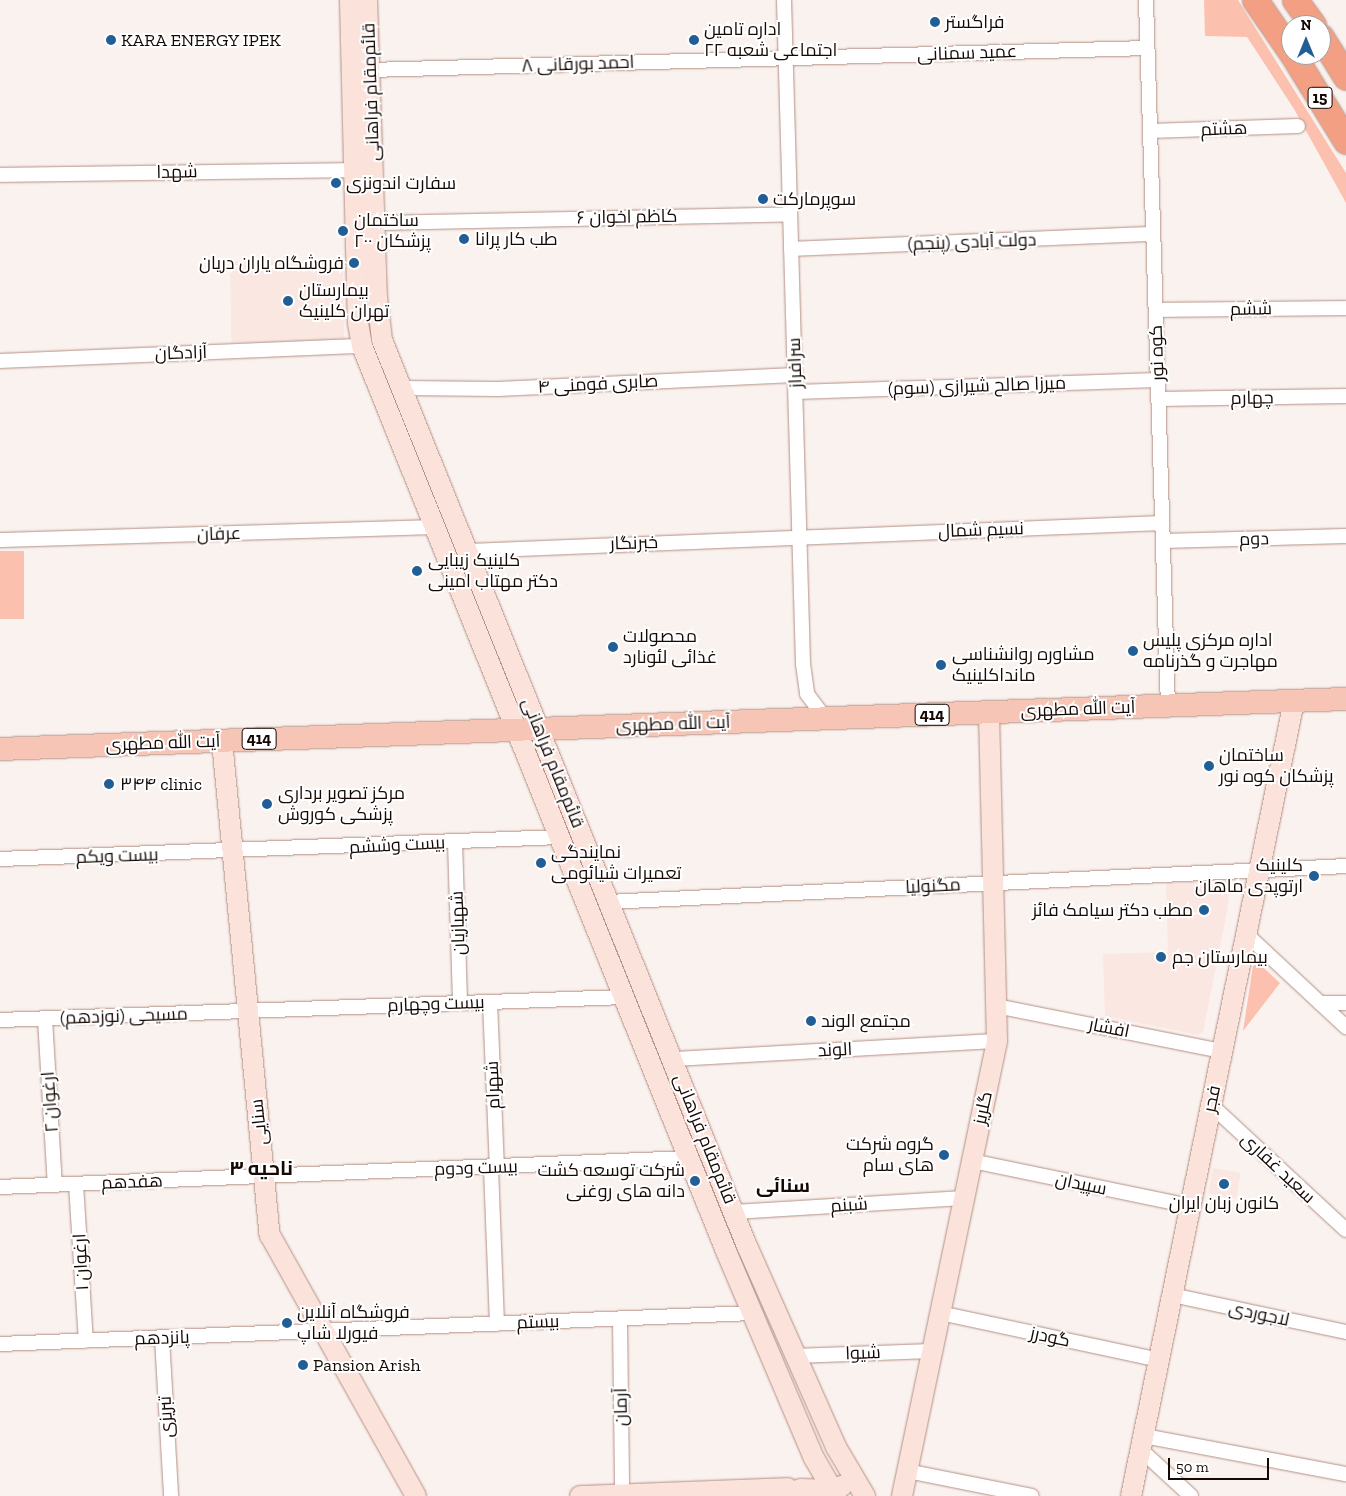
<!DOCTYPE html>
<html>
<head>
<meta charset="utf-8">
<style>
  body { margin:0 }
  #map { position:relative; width:1346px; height:1496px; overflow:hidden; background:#faf2ef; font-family:"Zilla Slab",Cairo,serif }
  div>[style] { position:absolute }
  .built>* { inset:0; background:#fae7e1; transform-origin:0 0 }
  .green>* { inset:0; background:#fcc1ae; transform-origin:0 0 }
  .roads { filter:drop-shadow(0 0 1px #b49084) drop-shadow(0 0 1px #b49084) }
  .street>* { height:14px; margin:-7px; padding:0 7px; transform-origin:7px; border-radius:7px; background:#fff }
  .secondary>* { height:20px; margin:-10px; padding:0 10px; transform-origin:10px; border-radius:10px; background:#fbe2da }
  .primary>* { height:22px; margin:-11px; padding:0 11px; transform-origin:11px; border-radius:11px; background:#f7c5b5 }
  .highway>* { height:25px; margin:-12.5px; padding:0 12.5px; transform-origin:12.5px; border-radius:12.5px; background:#f29f84 }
  .dots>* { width:14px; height:14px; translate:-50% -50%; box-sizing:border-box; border:2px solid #fff; border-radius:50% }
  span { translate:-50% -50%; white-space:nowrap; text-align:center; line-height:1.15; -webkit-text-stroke:4px #fff; paint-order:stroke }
  .shield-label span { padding:1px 4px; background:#fff; border:1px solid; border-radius:4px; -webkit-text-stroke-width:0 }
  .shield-label { font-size:16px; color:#150905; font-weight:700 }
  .poi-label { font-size:18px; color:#150905 }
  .left { translate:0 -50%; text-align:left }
  .right { translate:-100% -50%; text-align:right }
  .street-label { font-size:18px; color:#150905 }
  .neighbourhood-label { font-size:19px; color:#150905; font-weight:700 }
  .quarter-label { font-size:20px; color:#150905; font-weight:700 }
  .north { position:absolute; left:1281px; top:15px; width:50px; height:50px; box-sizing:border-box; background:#fff; border:1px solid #a19d9b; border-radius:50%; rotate:0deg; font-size:14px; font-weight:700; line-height:20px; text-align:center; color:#150905 }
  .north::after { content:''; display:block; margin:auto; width:18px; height:22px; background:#205e95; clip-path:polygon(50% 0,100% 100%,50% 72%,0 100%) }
  .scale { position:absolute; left:1168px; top:1458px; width:101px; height:22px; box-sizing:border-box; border:2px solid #150905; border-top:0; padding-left:6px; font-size:15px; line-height:18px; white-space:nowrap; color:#150905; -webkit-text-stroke:4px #fff; paint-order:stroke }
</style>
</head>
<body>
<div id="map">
  <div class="built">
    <i style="left:343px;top:259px;width:82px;height:113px;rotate:89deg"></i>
    <i style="clip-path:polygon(1227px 881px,1230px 886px,1227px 912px,1203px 1032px,1198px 1035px,1105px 1016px,1103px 954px,1168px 952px,1166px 882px)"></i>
    <i style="left:1213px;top:1168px;width:28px;height:26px;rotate:10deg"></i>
  </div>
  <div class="green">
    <i style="clip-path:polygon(1204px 0,1238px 0,1346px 173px,1346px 203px,1294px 109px,1247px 37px,1205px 36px)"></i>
    <i style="left:0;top:551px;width:24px;height:68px"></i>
    <i style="clip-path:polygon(1254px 959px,1280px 983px,1243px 1031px)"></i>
  </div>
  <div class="roads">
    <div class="street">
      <i style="left:784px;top:0;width:664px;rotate:88.36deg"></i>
      <i style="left:803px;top:664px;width:30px;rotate:82deg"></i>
      <i style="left:807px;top:694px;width:31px;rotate:53deg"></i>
      <i style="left:1146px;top:0;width:706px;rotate:88.22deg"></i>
      <i style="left:370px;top:70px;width:777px;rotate:-1.62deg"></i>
      <i style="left:1150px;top:131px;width:148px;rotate:-1.9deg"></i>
      <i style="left:0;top:175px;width:354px;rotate:-0.8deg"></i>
      <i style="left:374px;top:223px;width:416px;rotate:-1.2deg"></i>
      <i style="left:791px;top:249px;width:362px;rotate:-2.4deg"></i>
      <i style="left:1156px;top:310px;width:190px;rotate:-0.6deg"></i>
      <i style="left:0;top:361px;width:362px;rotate:-2.4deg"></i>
      <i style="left:402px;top:388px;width:96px;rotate:0.6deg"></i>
      <i style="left:498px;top:389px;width:297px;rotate:-2.7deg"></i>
      <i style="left:796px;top:392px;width:362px;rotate:-1.9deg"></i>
      <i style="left:1158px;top:399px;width:188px;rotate:-0.9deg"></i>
      <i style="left:0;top:540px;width:437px;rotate:-1.7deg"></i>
      <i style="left:1163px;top:541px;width:183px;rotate:-1.6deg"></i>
      <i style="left:469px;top:551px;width:694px;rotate:-2.31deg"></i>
      <i style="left:455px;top:842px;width:161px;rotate:88.2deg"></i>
      <i style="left:0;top:859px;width:560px;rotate:-2.25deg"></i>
      <i style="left:608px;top:902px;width:739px;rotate:-2.79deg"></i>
      <i style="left:1246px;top:934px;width:137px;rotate:42.9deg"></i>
      <i style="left:490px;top:1002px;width:165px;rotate:87.6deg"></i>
      <i style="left:1320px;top:1003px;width:26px"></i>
      <i style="left:996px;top:1006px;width:230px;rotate:11.3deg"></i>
      <i style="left:45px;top:1019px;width:166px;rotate:86.6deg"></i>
      <i style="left:0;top:1020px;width:623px;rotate:-2.11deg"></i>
      <i style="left:673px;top:1059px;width:324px;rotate:-3.2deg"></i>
      <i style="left:1211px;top:1105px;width:184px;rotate:42.8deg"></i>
      <i style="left:972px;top:1161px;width:223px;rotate:11.7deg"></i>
      <i style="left:491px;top:1168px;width:156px;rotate:87.8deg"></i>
      <i style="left:76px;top:1184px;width:157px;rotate:86.4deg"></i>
      <i style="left:0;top:1187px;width:689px;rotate:-2.41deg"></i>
      <i style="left:734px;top:1212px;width:230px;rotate:-3.5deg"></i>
      <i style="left:1172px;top:1295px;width:178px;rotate:12deg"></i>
      <i style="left:940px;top:1313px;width:224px;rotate:12.1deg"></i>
      <i style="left:620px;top:1319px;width:175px;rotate:89.3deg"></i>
      <i style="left:162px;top:1338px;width:158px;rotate:86.7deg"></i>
      <i style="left:0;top:1344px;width:753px;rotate:-2.36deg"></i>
      <i style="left:794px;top:1356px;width:138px;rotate:-2.1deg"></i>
      <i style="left:1144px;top:1436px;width:206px;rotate:10.7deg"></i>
      <i style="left:1141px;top:1450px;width:68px;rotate:42.6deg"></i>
      <i style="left:907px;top:1471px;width:127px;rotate:11.3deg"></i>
    </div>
    <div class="secondary">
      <i style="left:350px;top:0;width:323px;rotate:88.6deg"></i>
      <i style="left:358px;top:323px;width:23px;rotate:80deg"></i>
      <i style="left:362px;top:346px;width:975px;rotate:68.09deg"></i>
      <i style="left:726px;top:1251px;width:225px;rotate:67deg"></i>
      <i style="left:814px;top:1458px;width:44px;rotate:59.9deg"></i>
      <i style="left:367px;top:0;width:297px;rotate:88.1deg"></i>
      <i style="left:377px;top:297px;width:43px;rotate:83.4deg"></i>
      <i style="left:382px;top:340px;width:977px;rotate:68.06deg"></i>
      <i style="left:747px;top:1246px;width:220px;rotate:66.1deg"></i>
      <i style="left:836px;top:1447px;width:57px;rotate:59.4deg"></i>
      <i style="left:222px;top:741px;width:496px;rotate:84.5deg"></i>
      <i style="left:270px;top:1235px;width:299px;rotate:60.8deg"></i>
      <i style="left:800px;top:1489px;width:32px;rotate:2deg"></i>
      <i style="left:832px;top:1490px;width:11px;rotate:-22deg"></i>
      <i style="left:580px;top:1496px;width:208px;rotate:-2.2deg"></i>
      <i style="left:902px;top:1496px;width:465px;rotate:-78.2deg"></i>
      <i style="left:997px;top:1041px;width:329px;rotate:-91.4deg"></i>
      <i style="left:1131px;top:1496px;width:812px;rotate:-78.41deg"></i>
    </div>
    <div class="primary">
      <i style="left:0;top:749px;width:1347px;rotate:-2.13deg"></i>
    </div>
    <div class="highway">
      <i style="left:1255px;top:0;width:63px;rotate:55.3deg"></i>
      <i style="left:1295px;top:0;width:31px;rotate:54deg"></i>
      <i style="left:1321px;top:37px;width:47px;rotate:58deg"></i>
      <i style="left:1293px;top:55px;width:101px;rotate:58.4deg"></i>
    </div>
  </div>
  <div class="dots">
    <i style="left:935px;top:22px;background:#205e95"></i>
    <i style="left:111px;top:40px;background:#205e95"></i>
    <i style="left:694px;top:40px;background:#205e95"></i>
    <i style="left:336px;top:183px;background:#205e95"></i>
    <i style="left:763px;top:199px;background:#205e95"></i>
    <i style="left:343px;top:231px;background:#205e95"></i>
    <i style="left:464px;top:239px;background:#205e95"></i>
    <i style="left:354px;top:263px;background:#205e95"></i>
    <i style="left:288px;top:301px;background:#205e95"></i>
    <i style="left:417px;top:571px;background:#205e95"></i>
    <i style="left:613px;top:647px;background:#205e95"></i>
    <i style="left:1133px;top:651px;background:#205e95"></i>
    <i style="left:941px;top:665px;background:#205e95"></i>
    <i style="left:1209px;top:766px;background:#205e95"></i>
    <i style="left:109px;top:784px;background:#205e95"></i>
    <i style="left:267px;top:804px;background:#205e95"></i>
    <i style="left:541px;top:863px;background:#205e95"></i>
    <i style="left:1314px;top:876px;background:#205e95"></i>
    <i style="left:1204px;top:910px;background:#205e95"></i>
    <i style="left:1161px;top:957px;background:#205e95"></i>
    <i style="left:811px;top:1021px;background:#205e95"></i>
    <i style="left:944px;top:1155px;background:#205e95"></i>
    <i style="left:695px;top:1181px;background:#205e95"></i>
    <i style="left:1224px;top:1184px;background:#205e95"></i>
    <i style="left:287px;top:1323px;background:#205e95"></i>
    <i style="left:303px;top:1365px;background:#205e95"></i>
  </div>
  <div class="shield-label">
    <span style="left:1320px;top:98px">15</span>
    <span style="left:932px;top:715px">414</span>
    <span style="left:259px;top:739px">414</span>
  </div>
  <div class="poi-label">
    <span class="left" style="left:945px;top:22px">فراگستر</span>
    <span class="left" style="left:704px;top:40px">اداره تامین<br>اجتماعی شعبه ۲۲</span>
    <span class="left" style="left:121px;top:40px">KARA ENERGY IPEK</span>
    <span class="left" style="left:346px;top:183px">سفارت اندونزی</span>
    <span class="left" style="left:773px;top:199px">سوپرمارکت</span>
    <span class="left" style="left:354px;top:231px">ساختمان<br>پزشکان ۲۰۰</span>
    <span class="left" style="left:475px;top:239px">طب کار پرانا</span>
    <span class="right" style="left:344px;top:263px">فروشگاه یاران دریان</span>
    <span class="left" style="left:299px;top:301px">بیمارستان<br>تهران کلینیک</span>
    <span class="left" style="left:428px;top:571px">کلینیک زیبایی<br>دکتر مهتاب امینی</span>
    <span class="left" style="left:623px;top:647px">محصولات<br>غذائی لئونارد</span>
    <span class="left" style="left:1143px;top:651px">اداره مرکزی پلیس<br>مهاجرت و گذرنامه</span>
    <span class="left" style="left:952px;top:665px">مشاوره روانشناسی<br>مانداکلینیک</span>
    <span class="left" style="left:1219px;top:766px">ساختمان<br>پزشکان کوه نور</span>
    <span class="left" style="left:120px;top:784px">۳۴۴ clinic</span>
    <span class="left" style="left:278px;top:804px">مرکز تصویر برداری<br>پزشکی کوروش</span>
    <span class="left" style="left:551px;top:863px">نمایندگی<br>تعمیرات شیائومی</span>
    <span class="right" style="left:1303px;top:876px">کلینیک<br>ارتوپدی ماهان</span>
    <span class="right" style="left:1193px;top:910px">مطب دکتر سیامک فائز</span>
    <span class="left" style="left:1172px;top:957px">بیمارستان جم</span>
    <span class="left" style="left:821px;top:1021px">مجتمع الوند</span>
    <span class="right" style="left:934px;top:1155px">گروه شرکت<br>های سام</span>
    <span class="right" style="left:685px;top:1181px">شرکت توسعه کشت<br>دانه های روغنی</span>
    <span style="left:1224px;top:1203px">کانون زبان ایران</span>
    <span class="left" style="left:297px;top:1323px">فروشگاه آنلاین<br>فیورلا شاپ</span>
    <span class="left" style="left:313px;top:1365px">Pansion Arish</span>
  </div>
  <div class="street-label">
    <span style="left:967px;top:53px;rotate:-2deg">عمید سمنانی</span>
    <span style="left:578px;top:64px;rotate:-2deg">احمد بورقانی ۸</span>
    <span style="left:371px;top:92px;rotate:-92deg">قائم‌مقام فراهانی</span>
    <span style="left:1224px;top:129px;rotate:-2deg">هشتم</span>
    <span style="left:177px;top:172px;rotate:-1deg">شهدا</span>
    <span style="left:627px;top:217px;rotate:-1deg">کاظم اخوان ۶</span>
    <span style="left:972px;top:242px;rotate:-2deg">دولت آبادی (پنجم)</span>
    <span style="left:1251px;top:309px;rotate:-1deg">ششم</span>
    <span style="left:181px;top:353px;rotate:-2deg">آزادگان</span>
    <span style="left:1157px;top:353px;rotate:-92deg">کوه نور</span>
    <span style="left:795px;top:363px;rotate:-92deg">سرافراز</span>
    <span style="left:598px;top:384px;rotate:-3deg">صابری فومنی ۴</span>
    <span style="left:977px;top:386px;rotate:-2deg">میرزا صالح شیرازی (سوم)</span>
    <span style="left:1252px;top:398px;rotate:-1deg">چهارم</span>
    <span style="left:981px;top:530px;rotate:-2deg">نسیم شمال</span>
    <span style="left:219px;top:534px;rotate:-2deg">عرفان</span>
    <span style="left:1254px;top:539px;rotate:-2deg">دوم</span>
    <span style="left:634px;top:543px;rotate:-2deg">خبرنگار</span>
    <span style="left:1078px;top:709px;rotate:-2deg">آیت الله مطهری</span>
    <span style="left:673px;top:724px;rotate:-2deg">آیت الله مطهری</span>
    <span style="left:163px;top:743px;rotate:-2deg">آیت الله مطهری</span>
    <span style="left:553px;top:763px;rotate:68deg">قائم‌مقام فراهانی</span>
    <span style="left:397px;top:845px;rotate:-3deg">بیست وششم</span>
    <span style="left:117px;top:856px;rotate:-2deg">بیست ویکم</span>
    <span style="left:933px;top:886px;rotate:-3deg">مگنولیا</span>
    <span style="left:458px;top:923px;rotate:-92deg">شهبازیان</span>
    <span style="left:436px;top:1004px;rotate:-2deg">بیست وچهارم</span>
    <span style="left:124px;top:1016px;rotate:-2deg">مسیحی (نوزدهم)</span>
    <span style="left:1109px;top:1028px;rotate:11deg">افشار</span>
    <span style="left:835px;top:1050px;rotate:-3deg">الوند</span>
    <span style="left:493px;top:1085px;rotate:-92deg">شهرام</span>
    <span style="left:1212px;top:1099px;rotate:-78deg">فجر</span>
    <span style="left:50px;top:1102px;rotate:-94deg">ارغوان ۲</span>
    <span style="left:983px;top:1108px;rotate:-78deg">گلریز</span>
    <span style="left:259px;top:1122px;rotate:-96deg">سنایی</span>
    <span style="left:705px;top:1139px;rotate:68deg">قائم‌مقام فراهانی</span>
    <span style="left:476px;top:1168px;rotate:-2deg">بیست ودوم</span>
    <span style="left:1278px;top:1168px;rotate:43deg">سعید غفاری</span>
    <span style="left:132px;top:1182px;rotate:-2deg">هفدهم</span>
    <span style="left:1081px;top:1184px;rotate:12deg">سپیدان</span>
    <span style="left:849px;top:1205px;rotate:-4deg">شبنم</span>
    <span style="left:81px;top:1262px;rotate:-93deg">ارغوان ۱</span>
    <span style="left:1259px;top:1314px;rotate:12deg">لاجوردی</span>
    <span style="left:538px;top:1322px;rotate:-2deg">بیستم</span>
    <span style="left:1050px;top:1337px;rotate:12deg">گودرز</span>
    <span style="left:162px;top:1338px;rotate:-2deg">پانزدهم</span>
    <span style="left:863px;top:1353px;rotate:-2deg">شیوا</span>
    <span style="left:621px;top:1407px;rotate:-91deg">آرمان</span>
    <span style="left:166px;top:1417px;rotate:-93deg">تبریزی</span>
  </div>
  <div class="neighbourhood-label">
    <span style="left:783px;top:1186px">سنائی</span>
  </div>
  <div class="quarter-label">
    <span style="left:261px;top:1168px">ناحیه ۳</span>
  </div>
  <div class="north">N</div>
  <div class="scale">50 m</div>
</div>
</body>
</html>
